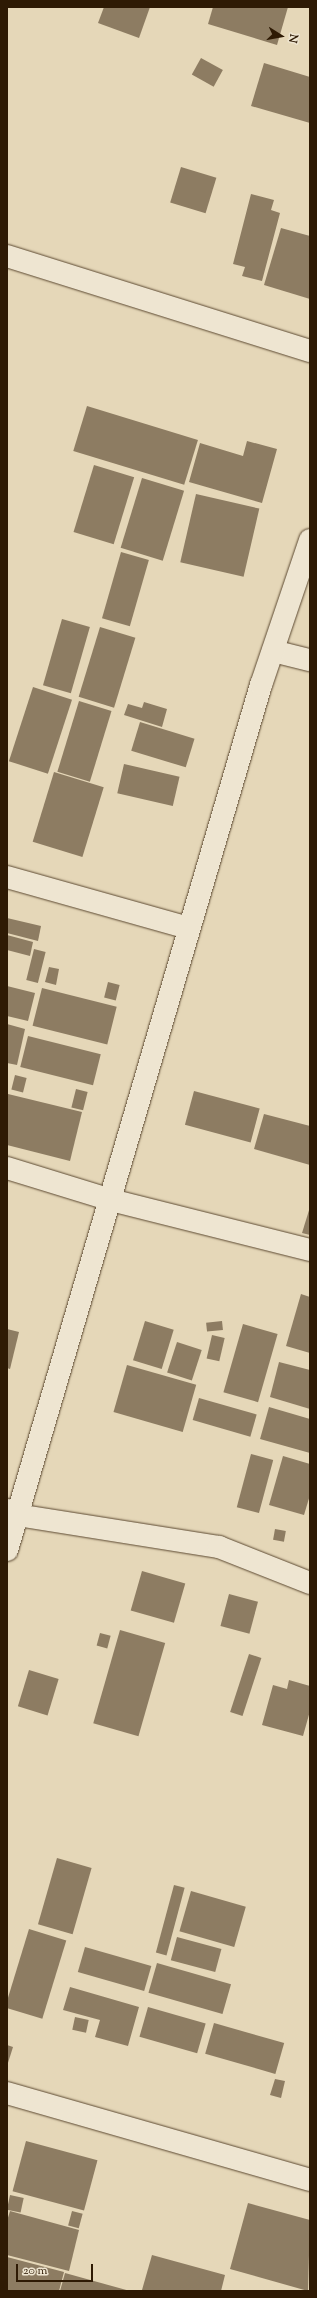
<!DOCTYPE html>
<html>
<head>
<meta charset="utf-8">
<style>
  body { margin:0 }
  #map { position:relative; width:317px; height:2298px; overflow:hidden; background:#e5d7b8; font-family:"Sorts Mill Goudy",serif }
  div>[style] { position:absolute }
  .building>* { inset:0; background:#8d7c62; transform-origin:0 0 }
  .roads { filter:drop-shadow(0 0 1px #5c4931) drop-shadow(0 0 1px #5c4931) }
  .minor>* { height:22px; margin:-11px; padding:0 11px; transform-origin:11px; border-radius:11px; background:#eee5d1 }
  span { translate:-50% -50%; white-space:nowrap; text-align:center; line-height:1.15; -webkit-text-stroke:3px #eee5d1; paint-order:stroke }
  .frame { position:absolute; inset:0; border:8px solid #2e1a04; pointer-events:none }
  .north { position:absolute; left:261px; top:16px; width:40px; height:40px; -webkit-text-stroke:3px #eee5d1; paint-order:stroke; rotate:101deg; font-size:11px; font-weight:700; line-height:16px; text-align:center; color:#2e1a04 }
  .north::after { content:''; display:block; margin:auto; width:14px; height:18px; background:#2e1a04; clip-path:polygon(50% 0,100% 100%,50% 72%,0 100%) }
  .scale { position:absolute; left:16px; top:2264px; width:77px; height:18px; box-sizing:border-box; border:2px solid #2e1a04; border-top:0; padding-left:5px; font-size:12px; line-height:14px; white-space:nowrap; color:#2e1a04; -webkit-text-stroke:3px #eee5d1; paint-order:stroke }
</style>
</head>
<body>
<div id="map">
  <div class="building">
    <i style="clip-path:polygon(104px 7px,150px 7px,139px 38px,98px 23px)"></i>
    <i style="clip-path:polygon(213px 7px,288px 7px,277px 45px,208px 24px)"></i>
    <i style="left:201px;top:58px;width:25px;height:19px;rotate:29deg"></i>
    <i style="clip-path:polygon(264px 63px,310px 77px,310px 123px,251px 106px)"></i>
    <i style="left:181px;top:167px;width:37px;height:37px;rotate:17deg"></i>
    <i style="clip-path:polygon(251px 194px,274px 200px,271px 210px,280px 213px,262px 281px,242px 276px,245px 267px,233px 264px)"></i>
    <i style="clip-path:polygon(281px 228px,310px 236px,310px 299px,264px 285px)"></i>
    <i style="left:87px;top:406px;width:116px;height:47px;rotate:17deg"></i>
    <i style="clip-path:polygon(247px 441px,277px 449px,262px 503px,189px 482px,200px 443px,243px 456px)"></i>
    <i style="left:94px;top:465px;width:42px;height:70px;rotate:17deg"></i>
    <i style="left:142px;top:478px;width:44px;height:73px;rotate:17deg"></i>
    <i style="left:196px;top:494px;width:65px;height:70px;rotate:13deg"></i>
    <i style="left:121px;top:552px;width:29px;height:69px;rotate:16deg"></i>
    <i style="left:62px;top:619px;width:29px;height:69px;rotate:16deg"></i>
    <i style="left:100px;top:627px;width:37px;height:73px;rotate:17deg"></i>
    <i style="left:33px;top:687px;width:41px;height:78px;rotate:18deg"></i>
    <i style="left:79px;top:701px;width:34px;height:74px;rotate:17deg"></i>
    <i style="clip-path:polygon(144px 702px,167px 709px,162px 727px,124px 715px,128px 704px,142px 708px)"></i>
    <i style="left:140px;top:722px;width:57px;height:30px;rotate:17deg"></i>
    <i style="left:124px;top:764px;width:57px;height:30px;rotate:13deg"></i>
    <i style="left:54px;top:772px;width:52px;height:73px;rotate:17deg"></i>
    <i style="clip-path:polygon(7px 918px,41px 926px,38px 941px,7px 933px)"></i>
    <i style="clip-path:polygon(7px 935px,33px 942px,30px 956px,7px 950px)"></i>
    <i style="left:34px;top:949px;width:12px;height:32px;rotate:14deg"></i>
    <i style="clip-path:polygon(49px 967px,59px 969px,56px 985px,45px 982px)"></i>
    <i style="left:108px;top:982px;width:12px;height:16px;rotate:14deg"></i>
    <i style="clip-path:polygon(7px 986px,35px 993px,28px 1021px,7px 1016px)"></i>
    <i style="left:42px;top:988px;width:77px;height:39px;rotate:14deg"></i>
    <i style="clip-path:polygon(7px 1024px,25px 1029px,17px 1065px,7px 1063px)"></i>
    <i style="left:28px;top:1036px;width:75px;height:32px;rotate:14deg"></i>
    <i style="left:15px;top:1075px;width:12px;height:15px;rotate:14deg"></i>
    <i style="left:76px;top:1089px;width:12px;height:19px;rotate:14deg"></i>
    <i style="left:194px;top:1091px;width:68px;height:35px;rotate:15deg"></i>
    <i style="clip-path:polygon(8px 1094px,82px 1112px,70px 1161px,7px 1145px)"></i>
    <i style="clip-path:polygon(264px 1114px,310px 1126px,310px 1165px,254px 1149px)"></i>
    <i style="clip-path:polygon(310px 1207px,310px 1235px,302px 1233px)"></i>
    <i style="clip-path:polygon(301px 1294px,310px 1297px,310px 1353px,286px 1346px)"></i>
    <i style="left:145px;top:1321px;width:30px;height:41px;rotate:17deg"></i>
    <i style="left:222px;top:1321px;width:9px;height:16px;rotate:84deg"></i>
    <i style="left:243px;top:1324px;width:36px;height:71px;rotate:16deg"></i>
    <i style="clip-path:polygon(7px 1329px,19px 1332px,10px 1369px,7px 1368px)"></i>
    <i style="left:212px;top:1335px;width:13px;height:24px;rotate:13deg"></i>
    <i style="left:177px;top:1342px;width:26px;height:32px;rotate:18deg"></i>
    <i style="clip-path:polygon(279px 1362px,310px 1370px,310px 1409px,270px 1397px)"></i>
    <i style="left:127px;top:1365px;width:72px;height:49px;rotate:16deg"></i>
    <i style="left:199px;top:1398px;width:60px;height:23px;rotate:16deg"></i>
    <i style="clip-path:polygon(269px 1407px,310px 1419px,310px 1453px,260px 1439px)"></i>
    <i style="left:251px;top:1454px;width:23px;height:55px;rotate:15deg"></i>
    <i style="clip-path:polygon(283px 1456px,310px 1464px,310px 1495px,304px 1515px,269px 1505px)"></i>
    <i style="left:275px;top:1529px;width:11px;height:11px;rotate:10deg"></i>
    <i style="left:142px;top:1571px;width:45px;height:41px;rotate:16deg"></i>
    <i style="left:229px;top:1594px;width:30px;height:33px;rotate:15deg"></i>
    <i style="left:120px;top:1630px;width:47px;height:97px;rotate:16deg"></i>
    <i style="left:100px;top:1633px;width:11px;height:13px;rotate:15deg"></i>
    <i style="left:249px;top:1654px;width:13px;height:61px;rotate:18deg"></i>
    <i style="left:29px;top:1670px;width:31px;height:38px;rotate:17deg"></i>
    <i style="clip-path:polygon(289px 1680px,310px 1686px,310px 1711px,303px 1736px,262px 1725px,273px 1685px,287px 1689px)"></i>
    <i style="left:57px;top:1858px;width:36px;height:69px;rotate:16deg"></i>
    <i style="left:174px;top:1885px;width:11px;height:70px;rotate:15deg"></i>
    <i style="left:191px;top:1891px;width:57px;height:42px;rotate:16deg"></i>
    <i style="left:29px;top:1929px;width:39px;height:82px;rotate:17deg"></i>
    <i style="left:177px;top:1937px;width:46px;height:24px;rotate:15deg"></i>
    <i style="left:85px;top:1947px;width:69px;height:26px;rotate:16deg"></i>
    <i style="left:157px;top:1963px;width:77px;height:31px;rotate:16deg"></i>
    <i style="clip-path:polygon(70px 1987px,139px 2007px,128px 2046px,95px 2037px,100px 2020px,63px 2010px)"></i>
    <i style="left:148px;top:2007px;width:60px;height:31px;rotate:16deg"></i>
    <i style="left:75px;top:2017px;width:14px;height:13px;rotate:12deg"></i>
    <i style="left:214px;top:2023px;width:73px;height:32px;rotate:16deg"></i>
    <i style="clip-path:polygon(7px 2045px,13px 2047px,7px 2066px)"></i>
    <i style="clip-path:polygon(275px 2079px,285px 2081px,281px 2098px,270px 2095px)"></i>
    <i style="left:26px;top:2141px;width:74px;height:52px;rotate:15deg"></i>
    <i style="left:10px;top:2195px;width:14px;height:15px;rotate:12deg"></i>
    <i style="clip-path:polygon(248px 2203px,310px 2220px,308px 2291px,230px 2269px)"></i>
    <i style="clip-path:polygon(10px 2211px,79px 2230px,69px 2271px,7px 2255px,7px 2221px)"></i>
    <i style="left:72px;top:2211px;width:11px;height:15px;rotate:15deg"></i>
    <i style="clip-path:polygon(152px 2255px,225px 2275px,221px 2291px,142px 2290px)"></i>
    <i style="clip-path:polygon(7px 2257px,64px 2272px,59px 2291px,7px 2291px)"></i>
    <i style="clip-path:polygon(65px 2273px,130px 2291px,60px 2291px)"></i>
  </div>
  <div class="roads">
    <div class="minor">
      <i style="left:7px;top:256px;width:318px;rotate:17.4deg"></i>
      <i style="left:273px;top:651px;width:38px;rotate:14deg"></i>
      <i style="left:7px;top:877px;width:189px;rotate:15.7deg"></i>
      <i style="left:7px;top:1168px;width:109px;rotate:17.1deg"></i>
      <i style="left:111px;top:1200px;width:205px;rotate:14.1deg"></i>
      <i style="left:7px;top:1510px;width:11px;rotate:27deg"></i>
      <i style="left:17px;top:1515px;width:205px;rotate:9deg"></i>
      <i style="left:219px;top:1547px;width:98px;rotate:21.6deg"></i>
      <i style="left:7px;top:1550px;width:902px;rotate:-73.64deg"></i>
      <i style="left:261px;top:685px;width:153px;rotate:-71.3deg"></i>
      <i style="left:7px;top:2093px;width:315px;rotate:16deg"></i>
    </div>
  </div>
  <div class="frame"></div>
  <div class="north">N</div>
  <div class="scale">20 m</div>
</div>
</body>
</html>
